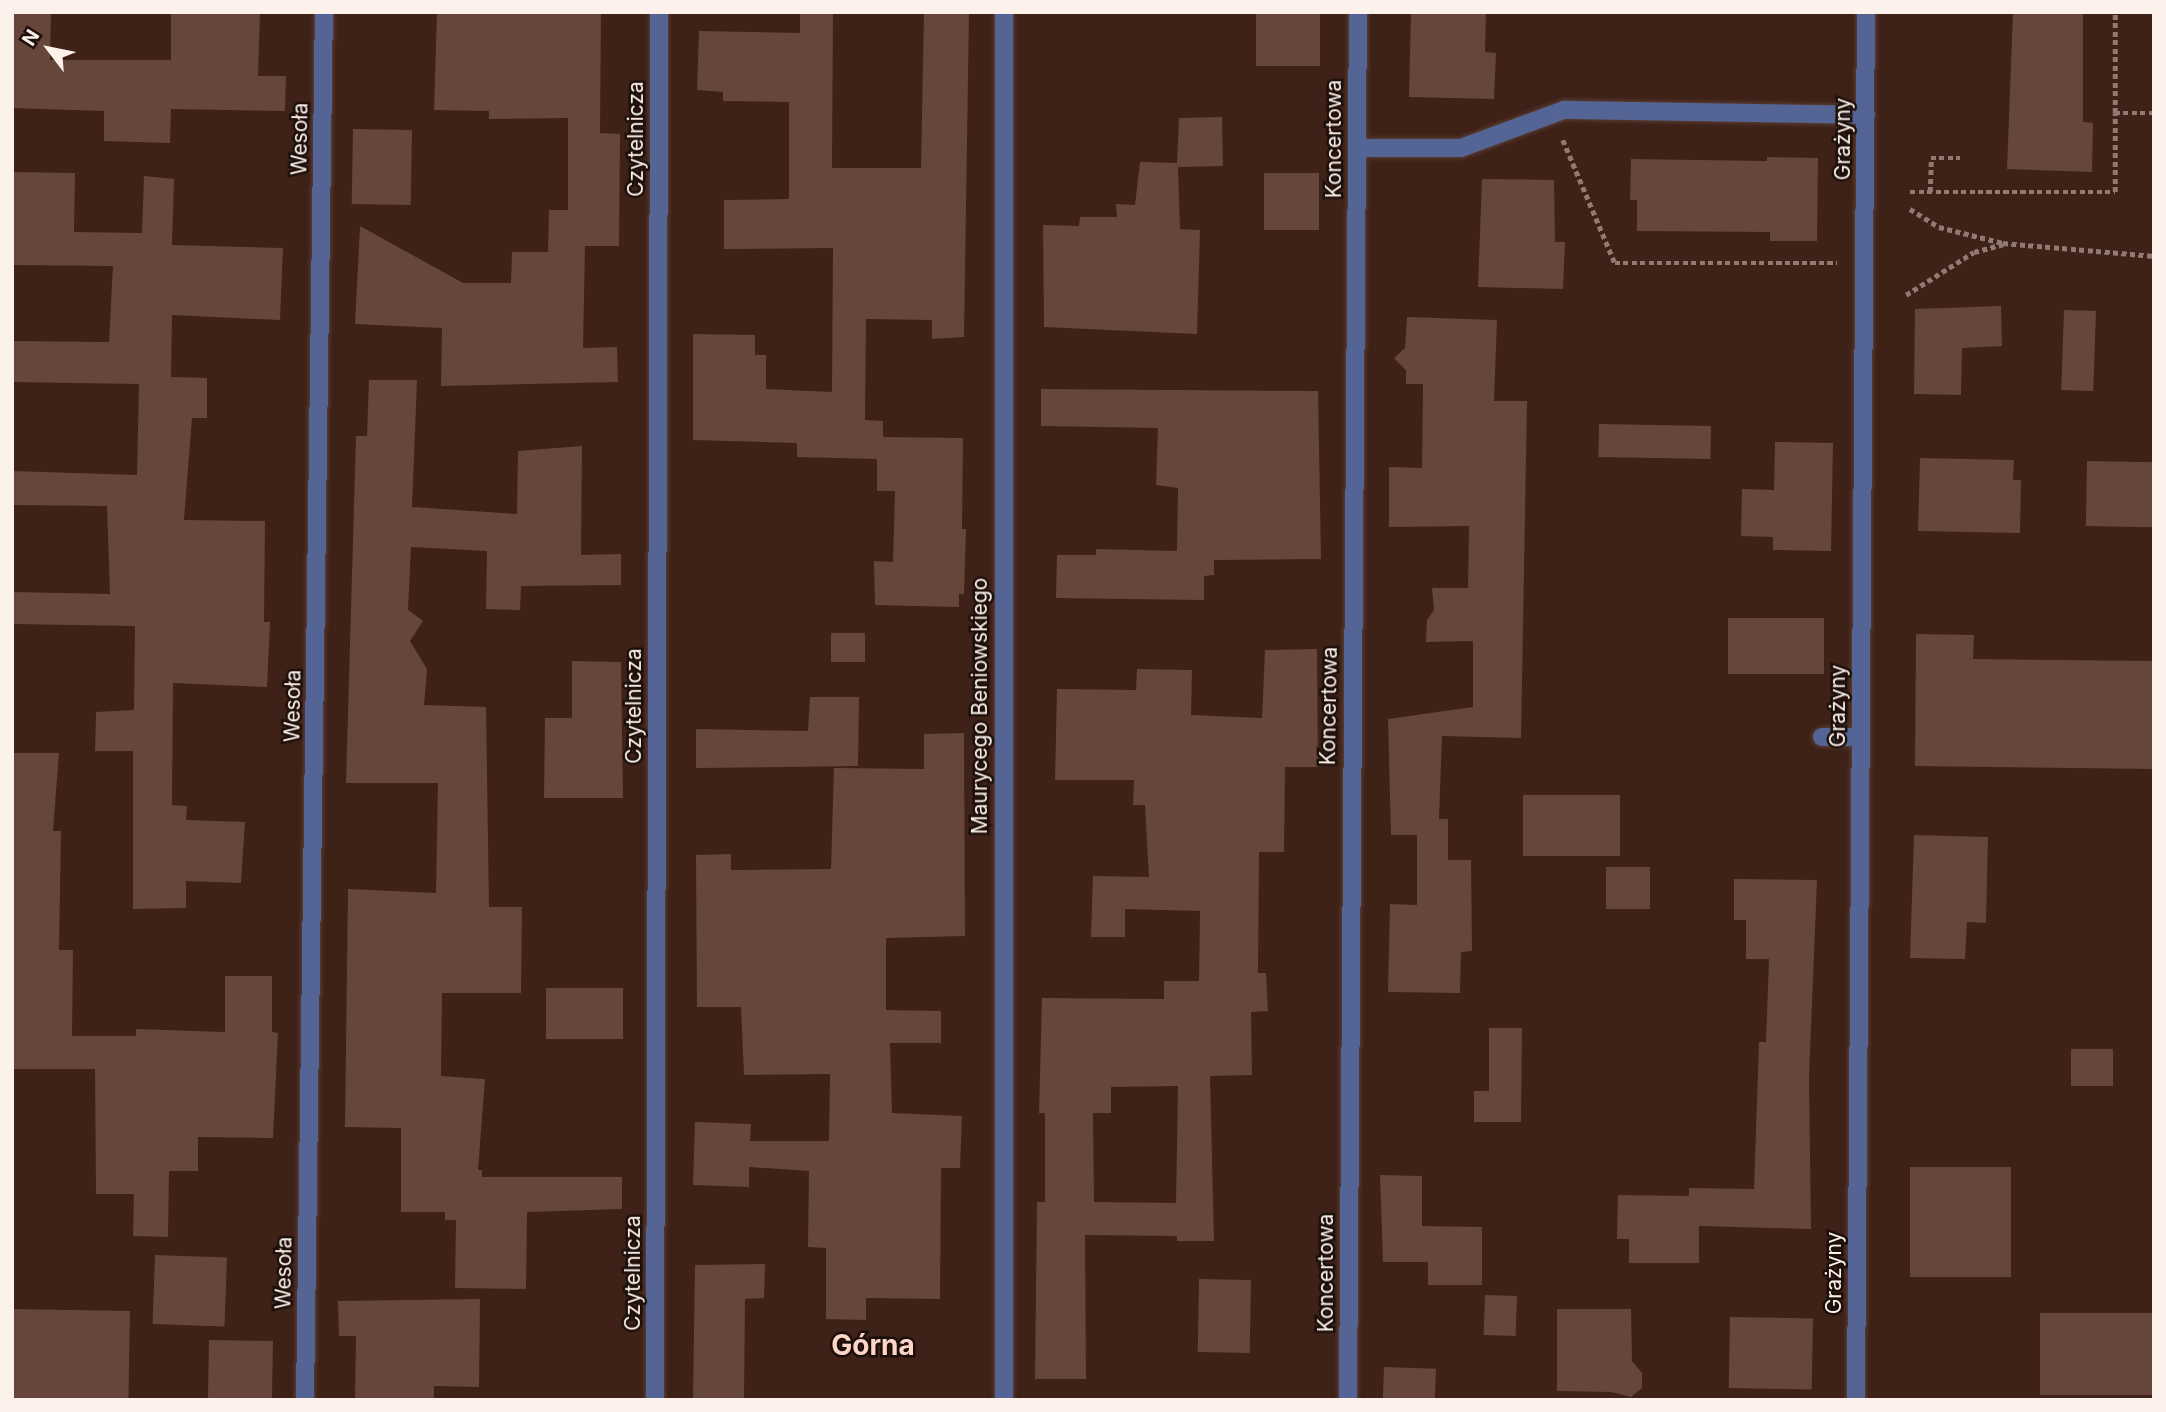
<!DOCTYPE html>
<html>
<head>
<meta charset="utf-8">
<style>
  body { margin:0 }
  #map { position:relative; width:2166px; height:1412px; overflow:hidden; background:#3e2117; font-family:Inter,sans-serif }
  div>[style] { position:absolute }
  .building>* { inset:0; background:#66463a; transform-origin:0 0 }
  .path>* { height:4.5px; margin-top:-2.25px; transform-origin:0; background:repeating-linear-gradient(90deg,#907a72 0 5px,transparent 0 8.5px) }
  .roads { filter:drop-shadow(0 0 2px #593e35) drop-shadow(0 0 2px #593e35) }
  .lane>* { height:18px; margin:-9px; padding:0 9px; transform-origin:9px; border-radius:9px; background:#546595 }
  .street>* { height:18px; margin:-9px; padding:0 9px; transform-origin:9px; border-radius:9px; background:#546595 }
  span { translate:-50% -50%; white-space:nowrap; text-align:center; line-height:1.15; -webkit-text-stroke:5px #1c0f0a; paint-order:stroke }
  .street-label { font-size:21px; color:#fdf1ec }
  .district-label { font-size:28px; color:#fed6c8; font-weight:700 }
  .frame { position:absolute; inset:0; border:14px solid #fdf1ec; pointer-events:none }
  .north { position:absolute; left:14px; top:14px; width:70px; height:70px; -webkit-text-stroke:5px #1c0f0a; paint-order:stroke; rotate:302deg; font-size:19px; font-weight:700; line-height:28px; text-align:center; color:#fdf1ec }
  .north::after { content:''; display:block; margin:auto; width:24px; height:32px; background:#fdf1ec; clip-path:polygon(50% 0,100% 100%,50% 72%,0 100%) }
</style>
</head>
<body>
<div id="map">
  <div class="building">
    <i style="clip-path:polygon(12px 12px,51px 12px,50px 60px,171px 60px,171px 12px,260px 12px,258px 76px,286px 76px,285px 111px,171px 109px,170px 143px,104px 141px,104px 111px,12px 108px)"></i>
    <i style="clip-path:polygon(437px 12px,601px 12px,600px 133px,620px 134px,619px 246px,585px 246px,583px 348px,617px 347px,618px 382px,441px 386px,442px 328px,355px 324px,360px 226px,463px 283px,511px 283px,512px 252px,548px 252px,549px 210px,568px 210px,568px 118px,489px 119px,489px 111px,434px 110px)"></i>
    <i style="clip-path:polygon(800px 12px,833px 12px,832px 168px,921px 168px,924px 12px,969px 12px,964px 337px,932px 339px,932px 320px,866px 319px,865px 420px,883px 421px,883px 437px,963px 438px,962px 529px,966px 529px,964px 594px,959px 594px,959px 607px,875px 605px,874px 561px,893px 562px,895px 491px,877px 491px,877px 459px,797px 457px,797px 443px,693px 440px,693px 334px,755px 335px,755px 355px,766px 355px,766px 389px,832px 392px,833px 248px,724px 249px,724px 200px,789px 199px,789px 102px,723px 101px,723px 92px,697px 90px,699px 31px,800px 33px)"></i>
    <i style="left:1256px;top:12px;width:64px;height:54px"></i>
    <i style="clip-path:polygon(1411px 12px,1486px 12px,1485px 52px,1496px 53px,1494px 99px,1409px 97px)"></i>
    <i style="clip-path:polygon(2013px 12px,2083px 12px,2083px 122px,2093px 123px,2092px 172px,2007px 169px)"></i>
    <i style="clip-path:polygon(1222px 117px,1223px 166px,1178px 167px,1180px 229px,1200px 230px,1197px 334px,1044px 327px,1043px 225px,1079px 226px,1080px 217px,1117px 217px,1116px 204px,1135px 205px,1140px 162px,1177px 163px,1179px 118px)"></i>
    <i style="left:353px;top:129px;width:59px;height:75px;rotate:1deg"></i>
    <i style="clip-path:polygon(1767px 157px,1818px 158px,1817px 241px,1770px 241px,1770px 232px,1637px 231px,1637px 200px,1630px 200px,1631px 159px,1767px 161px)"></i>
    <i style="clip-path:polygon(12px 172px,75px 173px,74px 232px,142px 233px,144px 176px,174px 179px,172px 245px,283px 248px,280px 320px,172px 315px,171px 377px,207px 378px,207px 418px,192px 418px,184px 520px,265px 521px,264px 622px,270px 622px,267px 687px,173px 683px,172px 805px,187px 806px,186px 820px,245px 822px,241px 883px,186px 881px,186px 908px,133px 909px,133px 751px,95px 751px,96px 712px,134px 710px,135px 626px,12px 624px,12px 592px,110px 594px,107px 506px,12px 505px,12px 471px,137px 475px,139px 384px,12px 382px,12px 341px,109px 342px,113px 266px,12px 265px)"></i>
    <i style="left:1264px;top:173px;width:55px;height:57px"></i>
    <i style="clip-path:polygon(1482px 179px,1554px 180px,1555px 242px,1565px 242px,1563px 289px,1478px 287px)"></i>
    <i style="clip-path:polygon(2001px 306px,2002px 346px,1962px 348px,1961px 395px,1914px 394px,1915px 309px)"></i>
    <i style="left:2064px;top:310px;width:32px;height:80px;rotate:2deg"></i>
    <i style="clip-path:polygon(1407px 317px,1497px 320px,1494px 401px,1527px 401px,1521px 738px,1442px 736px,1439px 819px,1448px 819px,1448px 860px,1471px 860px,1472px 951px,1461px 952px,1460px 993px,1388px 992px,1390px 904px,1417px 905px,1417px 835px,1391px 835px,1388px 719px,1473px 707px,1473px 641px,1426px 642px,1427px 620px,1434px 610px,1432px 588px,1468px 588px,1469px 526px,1389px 527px,1389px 467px,1422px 468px,1423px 384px,1406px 384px,1406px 370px,1394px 358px,1405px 348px)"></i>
    <i style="clip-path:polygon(369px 380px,417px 380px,412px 507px,517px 514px,518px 451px,582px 446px,581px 555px,621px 554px,621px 585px,521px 586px,520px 610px,486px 609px,487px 551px,411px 547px,408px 610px,423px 621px,410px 641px,427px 669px,424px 705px,486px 707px,489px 907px,522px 907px,521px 993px,442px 993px,441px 1076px,485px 1079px,478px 1170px,482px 1170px,482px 1177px,622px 1177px,622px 1209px,527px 1212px,526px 1289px,455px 1288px,456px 1220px,445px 1220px,445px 1212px,401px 1212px,401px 1128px,345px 1127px,348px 889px,436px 893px,438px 783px,346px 783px,356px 436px,367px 436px)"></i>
    <i style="clip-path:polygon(1041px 389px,1318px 391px,1321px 559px,1214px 560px,1214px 575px,1204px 576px,1204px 600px,1056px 598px,1057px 555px,1096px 555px,1096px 549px,1177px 551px,1178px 488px,1156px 485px,1158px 428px,1041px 426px)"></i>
    <i style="left:1599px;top:424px;width:112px;height:33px;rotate:1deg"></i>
    <i style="clip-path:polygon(1775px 442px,1833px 443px,1831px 551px,1773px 550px,1773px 537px,1741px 536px,1742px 489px,1774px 490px)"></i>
    <i style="clip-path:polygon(1920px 458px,2014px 460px,2013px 480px,2021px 480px,2020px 533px,1918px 531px)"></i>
    <i style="left:2087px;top:461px;width:67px;height:65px;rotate:1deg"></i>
    <i style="left:1728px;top:618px;width:96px;height:56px"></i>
    <i style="left:831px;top:633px;width:34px;height:29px"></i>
    <i style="clip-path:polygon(1916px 634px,1974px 635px,1973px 659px,2154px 661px,2154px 769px,1915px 766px)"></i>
    <i style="clip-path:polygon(evenodd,1317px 649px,1318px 767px,1285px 767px,1284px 852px,1259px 852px,1258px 973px,1266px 973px,1268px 1011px,1251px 1012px,1252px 1075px,1210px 1076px,1214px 1241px,1177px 1241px,1177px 1236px,1085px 1235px,1086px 1379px,1035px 1379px,1037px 1202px,1045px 1202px,1045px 1113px,1039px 1113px,1042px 998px,1164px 999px,1164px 981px,1199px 981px,1200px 911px,1125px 909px,1125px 937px,1091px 937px,1093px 876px,1149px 877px,1145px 805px,1133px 805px,1134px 780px,1055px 780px,1057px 689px,1136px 690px,1137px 669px,1192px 670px,1191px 715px,1262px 718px,1265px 650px,1317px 649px,1178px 1086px,1176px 1203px,1094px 1202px,1093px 1113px,1111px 1113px,1111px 1087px,1178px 1086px)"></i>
    <i style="clip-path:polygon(572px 661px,621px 662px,623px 798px,544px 798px,545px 718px,572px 718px)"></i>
    <i style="clip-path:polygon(810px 697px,859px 697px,858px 766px,696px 768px,696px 729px,808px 731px)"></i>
    <i style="clip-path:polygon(964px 733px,965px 936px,886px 938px,886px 1010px,941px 1011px,941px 1043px,890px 1043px,892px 1113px,962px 1116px,960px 1168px,941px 1168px,940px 1299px,866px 1298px,866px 1320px,826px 1319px,826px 1248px,808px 1247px,809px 1171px,749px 1167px,749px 1187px,693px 1185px,695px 1122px,751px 1124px,750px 1141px,829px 1141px,830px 1074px,744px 1075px,741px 1007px,697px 1007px,696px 855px,731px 854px,731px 870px,831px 869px,834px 768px,924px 769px,924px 734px)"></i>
    <i style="clip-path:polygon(12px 753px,59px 753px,53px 831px,61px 831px,59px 950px,73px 950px,72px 1036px,136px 1036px,136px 1029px,225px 1032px,225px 976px,272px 976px,272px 1032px,278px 1033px,273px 1138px,198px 1137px,198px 1171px,169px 1171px,168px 1237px,133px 1236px,134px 1194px,96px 1194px,95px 1069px,12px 1069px)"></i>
    <i style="left:1523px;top:795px;width:97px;height:61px"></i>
    <i style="clip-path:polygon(1914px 835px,1988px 837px,1986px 923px,1967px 922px,1965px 959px,1910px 958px)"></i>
    <i style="left:1606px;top:867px;width:44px;height:42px"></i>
    <i style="clip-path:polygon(1734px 879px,1817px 880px,1809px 1077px,1811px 1229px,1699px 1226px,1699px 1263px,1629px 1263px,1629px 1239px,1617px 1239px,1618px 1195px,1689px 1196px,1689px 1188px,1754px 1189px,1759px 1042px,1766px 1042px,1769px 959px,1746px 959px,1746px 920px,1734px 920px)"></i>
    <i style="left:546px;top:988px;width:77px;height:51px"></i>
    <i style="clip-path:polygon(1489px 1028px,1522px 1028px,1521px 1122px,1474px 1122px,1474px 1091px,1489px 1091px)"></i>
    <i style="left:2071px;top:1049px;width:42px;height:37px"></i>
    <i style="left:1910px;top:1167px;width:101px;height:110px"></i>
    <i style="clip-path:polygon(1380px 1175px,1422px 1176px,1422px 1226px,1482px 1227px,1482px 1285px,1428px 1285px,1428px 1262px,1383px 1262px)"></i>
    <i style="left:155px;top:1255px;width:72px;height:69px;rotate:2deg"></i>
    <i style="clip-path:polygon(765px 1264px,764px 1298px,745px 1299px,744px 1400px,693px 1400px,695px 1265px)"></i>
    <i style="left:1199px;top:1279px;width:52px;height:73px;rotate:1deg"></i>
    <i style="left:1485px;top:1295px;width:32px;height:40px;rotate:2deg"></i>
    <i style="clip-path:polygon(480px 1299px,479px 1387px,434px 1386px,434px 1400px,355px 1400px,356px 1336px,339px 1336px,338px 1301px)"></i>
    <i style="left:12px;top:1309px;width:118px;height:91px;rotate:1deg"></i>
    <i style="clip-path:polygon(1557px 1309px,1631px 1309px,1632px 1361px,1642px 1373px,1642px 1388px,1631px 1397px,1611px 1392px,1557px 1391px)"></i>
    <i style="left:2040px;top:1313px;width:114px;height:82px"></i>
    <i style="left:1730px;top:1317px;width:83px;height:71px;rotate:1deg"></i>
    <i style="left:209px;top:1340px;width:64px;height:60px;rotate:1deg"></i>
    <i style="left:1384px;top:1367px;width:52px;height:33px;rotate:2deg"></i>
  </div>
  <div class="path">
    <i style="left:2115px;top:113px;width:101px;rotate:-90deg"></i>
    <i style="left:1563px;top:140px;width:134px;rotate:67.1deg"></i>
    <i style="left:1615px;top:263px;width:222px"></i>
    <i style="left:1910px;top:192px;width:205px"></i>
    <i style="left:2115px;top:192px;width:79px;rotate:-90deg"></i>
    <i style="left:2115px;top:113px;width:39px"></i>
    <i style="left:1930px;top:192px;width:34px;rotate:-88deg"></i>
    <i style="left:1931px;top:158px;width:29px"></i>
    <i style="left:1910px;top:209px;width:34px;rotate:32deg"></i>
    <i style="left:1939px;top:227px;width:66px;rotate:14deg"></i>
    <i style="left:2003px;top:243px;width:152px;rotate:4.9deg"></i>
    <i style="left:1906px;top:295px;width:80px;rotate:-32.3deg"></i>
    <i style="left:1974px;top:252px;width:30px;rotate:-15deg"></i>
  </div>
  <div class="roads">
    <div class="lane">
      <i style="left:1357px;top:148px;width:104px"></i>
      <i style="left:1461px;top:148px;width:110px;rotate:-20.3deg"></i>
      <i style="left:1564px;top:110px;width:302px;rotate:0.9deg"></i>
      <i style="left:1822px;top:737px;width:39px"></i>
    </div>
    <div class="street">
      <i style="left:305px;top:1400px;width:1388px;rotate:-89.22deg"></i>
      <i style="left:655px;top:1400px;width:1388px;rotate:-89.83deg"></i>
      <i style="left:1004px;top:1400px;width:1388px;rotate:-90deg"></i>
      <i style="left:1348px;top:1400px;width:1388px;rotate:-89.59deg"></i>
      <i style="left:1856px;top:1400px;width:1388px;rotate:-89.59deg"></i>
    </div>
  </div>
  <div class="street-label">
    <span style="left:300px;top:139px;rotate:-89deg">Wesoła</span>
    <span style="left:636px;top:139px;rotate:-90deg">Czytelnicza</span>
    <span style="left:1334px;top:139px;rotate:-90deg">Koncertowa</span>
    <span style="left:1843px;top:139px;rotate:-90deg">Grażyny</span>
    <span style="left:293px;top:706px;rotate:-89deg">Wesoła</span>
    <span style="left:634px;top:706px;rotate:-90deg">Czytelnicza</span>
    <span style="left:980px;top:706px;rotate:-90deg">Maurycego Beniowskiego</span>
    <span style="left:1329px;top:706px;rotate:-89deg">Koncertowa</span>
    <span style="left:1838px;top:706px;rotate:-90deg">Grażyny</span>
    <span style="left:284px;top:1273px;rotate:-89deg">Wesoła</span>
    <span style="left:633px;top:1273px;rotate:-90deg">Czytelnicza</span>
    <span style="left:1326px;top:1273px;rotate:-90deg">Koncertowa</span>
    <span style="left:1834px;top:1273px;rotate:-90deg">Grażyny</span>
  </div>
  <div class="district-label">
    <span style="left:873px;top:1345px">Górna</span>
  </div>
  <div class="frame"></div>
  <div class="north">N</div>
</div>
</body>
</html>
